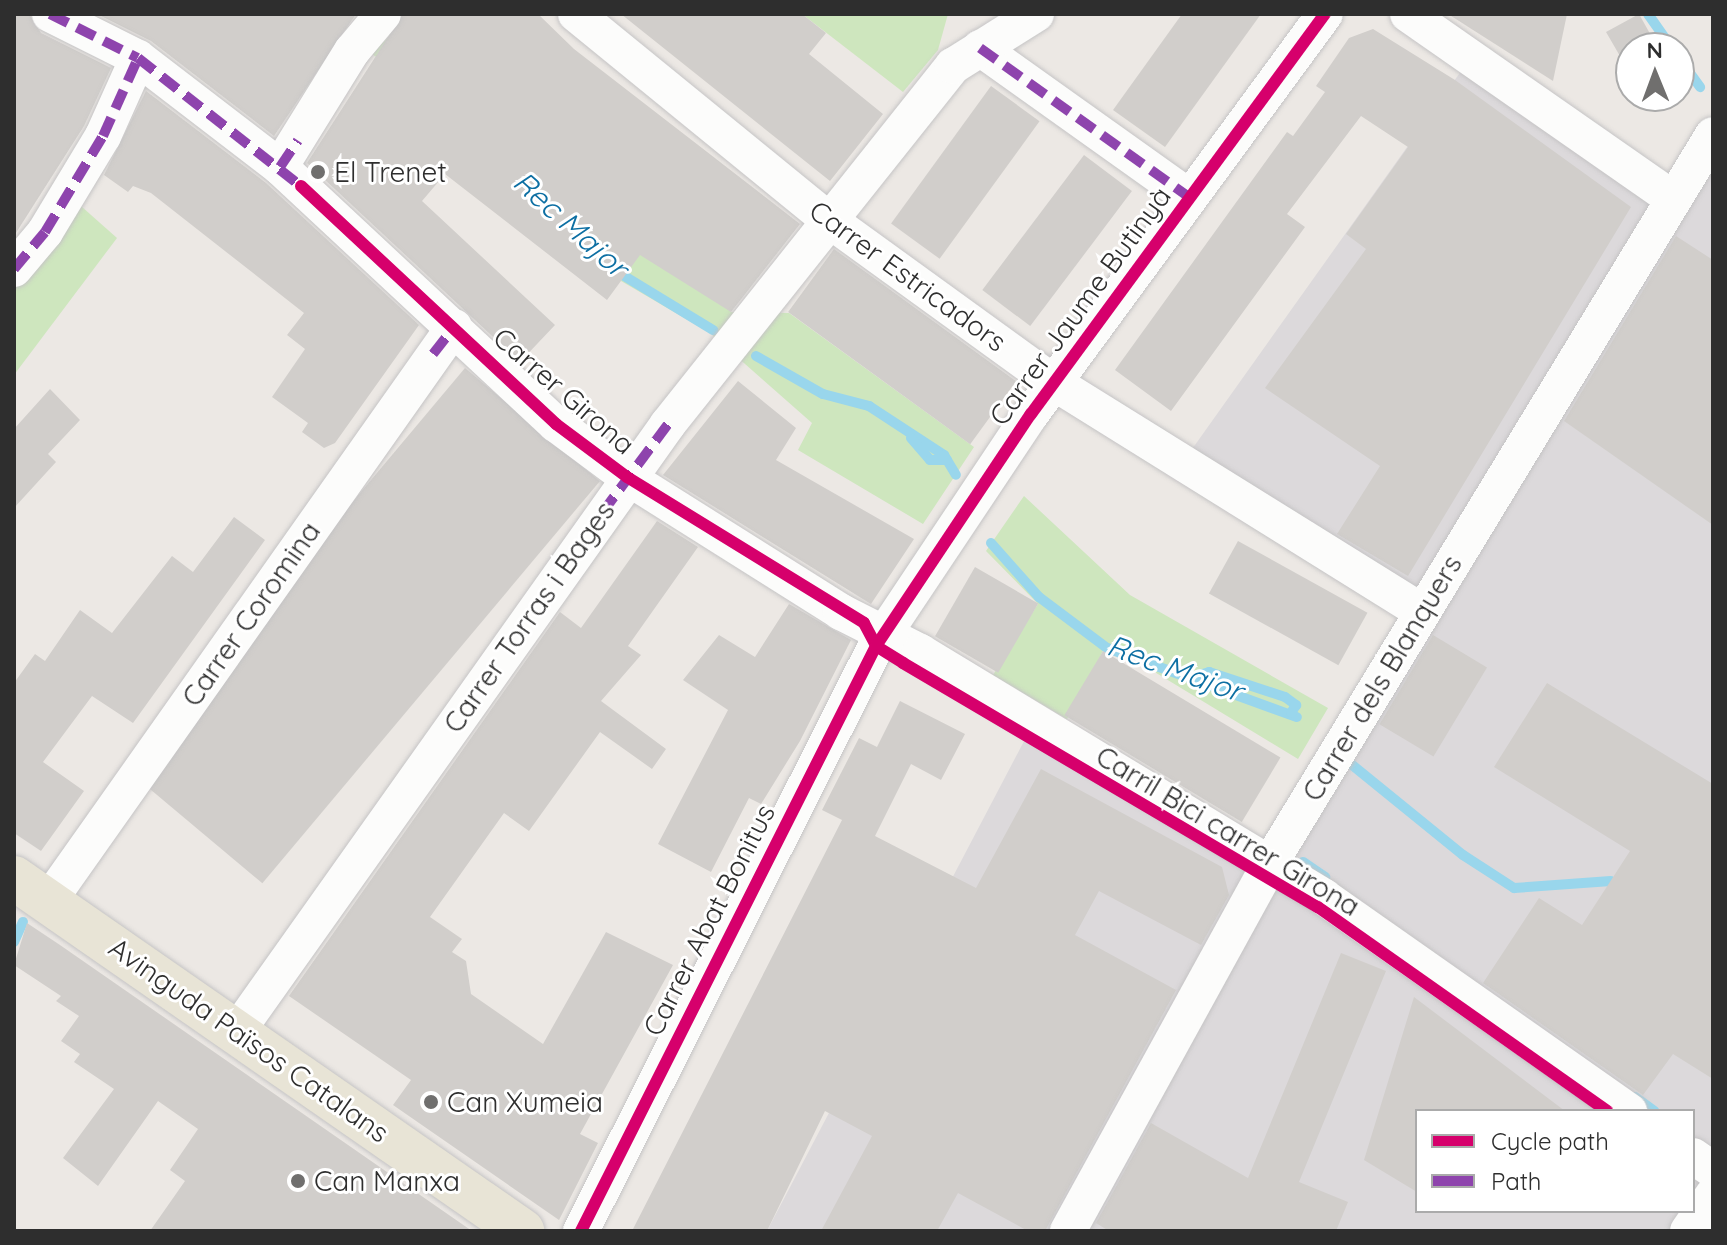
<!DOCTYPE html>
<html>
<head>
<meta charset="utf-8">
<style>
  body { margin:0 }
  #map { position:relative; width:1727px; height:1245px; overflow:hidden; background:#ece8e4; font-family:Quicksand,sans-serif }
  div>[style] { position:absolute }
  .industrial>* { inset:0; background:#dcd9db }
  .green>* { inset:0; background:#cee6be }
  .stream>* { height:10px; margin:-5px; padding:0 5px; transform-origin:5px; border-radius:5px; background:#99d6ec }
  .building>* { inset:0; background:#d1cecb; transform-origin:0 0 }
  .roads { filter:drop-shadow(0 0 2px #c5c4c5) drop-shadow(0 0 2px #c5c4c5) }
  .minor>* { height:36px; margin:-18px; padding:0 18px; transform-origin:18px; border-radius:18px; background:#fcfcfb }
  .major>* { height:44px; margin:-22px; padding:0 22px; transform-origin:22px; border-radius:22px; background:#e8e4d6 }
  .quiet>* { height:10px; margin-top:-5px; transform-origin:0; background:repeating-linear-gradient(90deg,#8e44ad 0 20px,transparent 0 30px) }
  .cycleway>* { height:12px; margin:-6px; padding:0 6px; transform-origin:6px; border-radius:6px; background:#d6006c }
  .dots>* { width:22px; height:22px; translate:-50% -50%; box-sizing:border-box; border:4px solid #fff; border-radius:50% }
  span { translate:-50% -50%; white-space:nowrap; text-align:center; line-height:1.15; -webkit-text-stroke:6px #fff; paint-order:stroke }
  .poi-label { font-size:28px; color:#2e2e2e }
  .left { translate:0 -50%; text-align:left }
  .street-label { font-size:28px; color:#2e2e2e }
  .water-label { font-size:30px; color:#0d6fa3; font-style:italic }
  .frame { position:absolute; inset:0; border:16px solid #2e2e2e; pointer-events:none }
  .legend { position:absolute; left:1415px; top:1109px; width:280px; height:104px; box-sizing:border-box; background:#fff; border:2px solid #ababab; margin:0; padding:10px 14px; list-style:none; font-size:24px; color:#2e2e2e }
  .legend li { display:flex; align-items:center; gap:16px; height:40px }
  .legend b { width:40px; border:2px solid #ababab }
  .north { position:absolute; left:1615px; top:32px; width:80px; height:80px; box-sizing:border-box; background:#fff; border:2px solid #ababab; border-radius:50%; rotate:359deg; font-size:22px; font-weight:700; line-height:32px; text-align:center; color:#2e2e2e }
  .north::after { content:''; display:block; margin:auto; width:28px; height:36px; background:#706f6e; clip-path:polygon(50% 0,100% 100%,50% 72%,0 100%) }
</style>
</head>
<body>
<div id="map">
  <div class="industrial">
    <i style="clip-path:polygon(evenodd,1469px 60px,1673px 199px,1713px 136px,1713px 1231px,767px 1231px,1033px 724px,1264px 857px,1397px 639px,1404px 583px,1190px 452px,1469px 60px,1417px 1111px,1693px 1111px,1693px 1211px,1417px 1211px,1417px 1111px)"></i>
  </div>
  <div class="green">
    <i style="clip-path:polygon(802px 14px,948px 14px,938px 50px,903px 92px)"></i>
    <i style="clip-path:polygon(404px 21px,731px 312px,789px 313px,974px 447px,923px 524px,798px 450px,812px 423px,710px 333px,621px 281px,416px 84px,372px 54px)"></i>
    <i style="clip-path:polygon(73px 199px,117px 238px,14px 375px,14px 282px)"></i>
    <i style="clip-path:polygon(1024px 496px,1130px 595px,1328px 708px,1298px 759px,1148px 668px,1103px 651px,1067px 719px,993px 675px,1038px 604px,986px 551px)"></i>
  </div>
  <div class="stream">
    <i style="left:1648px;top:14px;width:42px;rotate:54.8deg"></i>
    <i style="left:1679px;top:58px;width:36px;rotate:54deg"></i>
    <i style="left:616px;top:271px;width:114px;rotate:31.3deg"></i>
    <i style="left:756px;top:356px;width:77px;rotate:29.6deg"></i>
    <i style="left:823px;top:394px;width:48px;rotate:14.6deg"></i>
    <i style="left:869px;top:406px;width:90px;rotate:33.2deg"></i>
    <i style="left:944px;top:455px;width:23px;rotate:59deg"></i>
    <i style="left:911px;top:438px;width:29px;rotate:49deg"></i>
    <i style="left:930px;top:460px;width:17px"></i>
    <i style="left:991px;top:543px;width:72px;rotate:48.4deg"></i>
    <i style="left:1039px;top:597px;width:85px;rotate:36.9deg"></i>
    <i style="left:1107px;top:648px;width:202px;rotate:20deg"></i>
    <i style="left:1196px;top:676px;width:14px;rotate:-17deg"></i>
    <i style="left:1209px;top:672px;width:80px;rotate:18.2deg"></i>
    <i style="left:1285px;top:697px;width:14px;rotate:36deg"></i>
    <i style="left:1296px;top:705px;width:9px;rotate:122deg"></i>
    <i style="left:1351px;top:764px;width:144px;rotate:39.1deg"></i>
    <i style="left:1463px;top:855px;width:61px;rotate:32.9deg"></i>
    <i style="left:1514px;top:888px;width:97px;rotate:-4.1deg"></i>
    <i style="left:1303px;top:862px;width:27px;rotate:34deg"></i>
    <i style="left:14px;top:942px;width:22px;rotate:-66deg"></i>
    <i style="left:1635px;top:1097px;width:24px;rotate:36deg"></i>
  </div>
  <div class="building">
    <i style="clip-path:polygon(14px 14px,29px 14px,41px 33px,111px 68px,84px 126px,14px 236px)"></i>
    <i style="clip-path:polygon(97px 14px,356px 14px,274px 136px,151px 41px)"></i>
    <i style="clip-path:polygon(403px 14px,538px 14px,574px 49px,800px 224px,731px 312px,640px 255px,607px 300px,445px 174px,422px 201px,555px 325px,520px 362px,307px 163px)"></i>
    <i style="clip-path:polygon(621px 14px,802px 14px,826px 33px,809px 54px,883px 114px,830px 181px)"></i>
    <i style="clip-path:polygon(1182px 14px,1261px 14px,1165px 147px,1113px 110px)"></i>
    <i style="clip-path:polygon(1448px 14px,1567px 14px,1553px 81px)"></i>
    <i style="clip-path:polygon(1639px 14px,1658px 48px,1631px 48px,1631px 75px,1606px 32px)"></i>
    <i style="clip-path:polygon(1373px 29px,1455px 80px,1631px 207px,1408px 576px,1337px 534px,1380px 466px,1265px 388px,1366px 249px,1346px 234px,1408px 147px,1361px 116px,1287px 214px,1305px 227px,1171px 411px,1115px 370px,1287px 132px,1293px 136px,1325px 92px,1316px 86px,1349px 38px)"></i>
    <i style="left:991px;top:86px;width:60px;height:170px;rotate:36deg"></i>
    <i style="clip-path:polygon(146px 91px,266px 183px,419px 325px,335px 443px,324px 448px,302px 432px,308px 423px,272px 397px,305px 349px,287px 335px,304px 313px,151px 193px,133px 186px,128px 192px,104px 175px)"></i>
    <i style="left:1084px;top:155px;width:60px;height:169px;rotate:37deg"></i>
    <i style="clip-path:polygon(1676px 236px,1713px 260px,1713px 525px,1564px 421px)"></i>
    <i style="left:834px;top:249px;width:225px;height:78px;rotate:36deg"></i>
    <i style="left:465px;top:368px;width:176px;height:525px;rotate:40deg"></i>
    <i style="clip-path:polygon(738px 381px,796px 428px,776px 460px,914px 539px,871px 604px,663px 475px)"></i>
    <i style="clip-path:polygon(50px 389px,80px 420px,48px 454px,56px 462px,14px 508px,14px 429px)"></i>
    <i style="clip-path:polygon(234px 517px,265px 540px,133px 723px,92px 696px,43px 762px,84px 791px,41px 851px,14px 833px,14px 683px,35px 654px,45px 661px,80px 610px,112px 633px,172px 556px,193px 572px)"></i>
    <i style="clip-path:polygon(657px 521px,698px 547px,628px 646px,641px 655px,601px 701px,666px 749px,652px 769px,600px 732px,529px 831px,504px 813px,430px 917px,462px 939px,452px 952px,466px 961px,471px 994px,543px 1044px,606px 932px,673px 965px,580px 1134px,598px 1143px,559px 1220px,393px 1105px,411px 1080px,289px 996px,560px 612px,581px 628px)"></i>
    <i style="left:1238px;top:541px;width:148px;height:60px;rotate:29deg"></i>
    <i style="left:975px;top:567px;width:73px;height:80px;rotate:30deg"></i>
    <i style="clip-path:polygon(789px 604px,851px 640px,800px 741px,761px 804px,749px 798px,711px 872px,658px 844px,728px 710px,683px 680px,719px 635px,755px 657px)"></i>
    <i style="left:1433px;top:635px;width:63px;height:104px;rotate:31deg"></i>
    <i style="left:1103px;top:651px;width:207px;height:75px;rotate:31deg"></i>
    <i style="clip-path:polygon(1547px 683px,1713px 784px,1713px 1079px,1673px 1054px,1643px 1095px,1483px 983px,1539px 898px,1582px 925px,1630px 851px,1494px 767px)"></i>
    <i style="clip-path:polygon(900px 701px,965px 734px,941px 780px,911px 764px,875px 836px,976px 888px,1041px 769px,1222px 867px,1229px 895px,1201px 945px,1099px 891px,1075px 935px,1176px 990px,1045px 1231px,1028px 1231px,958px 1193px,937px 1231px,821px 1231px,872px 1136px,825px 1111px,767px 1231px,632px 1231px,842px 820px,822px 810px,859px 738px,877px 747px)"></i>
    <i style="clip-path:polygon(27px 923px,60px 945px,472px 1231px,150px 1231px,185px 1181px,170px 1170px,198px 1129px,158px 1101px,98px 1186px,63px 1158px,114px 1089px,74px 1062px,80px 1054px,61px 1041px,79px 1016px,56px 1001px,61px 996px,14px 965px)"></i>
    <i style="clip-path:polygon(1341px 953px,1386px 971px,1299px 1182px,1348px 1202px,1336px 1231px,1109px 1231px,1096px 1223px,1151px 1123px,1248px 1178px)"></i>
    <i style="clip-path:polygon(1414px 997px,1565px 1111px,1417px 1111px,1417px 1192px,1364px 1160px)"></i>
  </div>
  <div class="roads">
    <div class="minor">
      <i style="left:50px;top:14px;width:98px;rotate:26.6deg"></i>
      <i style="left:138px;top:58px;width:179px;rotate:37.5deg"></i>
      <i style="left:280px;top:167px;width:377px;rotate:43deg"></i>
      <i style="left:556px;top:424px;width:89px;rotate:36.7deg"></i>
      <i style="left:627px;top:477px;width:253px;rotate:32.2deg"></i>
      <i style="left:841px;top:612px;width:89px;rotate:26.9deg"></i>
      <i style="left:920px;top:652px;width:472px;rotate:31.2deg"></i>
      <i style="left:1324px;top:897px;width:373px;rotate:35.1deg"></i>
      <i style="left:576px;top:14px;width:326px;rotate:39.2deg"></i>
      <i style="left:829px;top:220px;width:276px;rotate:35.9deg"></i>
      <i style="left:1053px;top:382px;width:435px;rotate:31.9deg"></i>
      <i style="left:1408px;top:14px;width:323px;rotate:34.9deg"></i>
      <i style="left:980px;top:48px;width:257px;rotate:35.5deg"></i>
      <i style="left:280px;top:167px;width:137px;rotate:-58.2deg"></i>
      <i style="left:352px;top:51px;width:48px;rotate:-50deg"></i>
      <i style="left:14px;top:269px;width:48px;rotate:-50deg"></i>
      <i style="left:45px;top:232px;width:112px;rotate:-58.9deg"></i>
      <i style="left:103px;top:136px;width:85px;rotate:-65.8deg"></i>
      <i style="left:48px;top:902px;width:704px;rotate:-54.77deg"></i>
      <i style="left:238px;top:1030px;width:743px;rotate:-54.64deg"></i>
      <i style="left:668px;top:424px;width:458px;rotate:-51.5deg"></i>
      <i style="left:953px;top:66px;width:98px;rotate:-32.1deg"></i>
      <i style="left:1693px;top:1156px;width:24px;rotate:35deg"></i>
      <i style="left:581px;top:1231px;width:655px;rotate:-63.24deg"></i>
      <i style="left:876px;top:646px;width:279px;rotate:-56.3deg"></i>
      <i style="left:1031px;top:414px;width:496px;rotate:-53.7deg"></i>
      <i style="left:1068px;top:1231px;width:418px;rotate:-61.2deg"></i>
      <i style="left:1269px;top:865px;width:854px;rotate:-58.69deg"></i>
      <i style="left:1688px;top:1231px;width:44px;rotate:-55.2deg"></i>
    </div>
    <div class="major">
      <i style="left:14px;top:878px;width:619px;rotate:34.79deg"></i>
    </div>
  </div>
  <div class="quiet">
    <i style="left:50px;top:14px;width:98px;rotate:26.6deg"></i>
    <i style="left:138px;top:58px;width:215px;rotate:38.2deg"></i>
    <i style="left:980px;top:48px;width:257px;rotate:35.5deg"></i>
    <i style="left:280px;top:167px;width:32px;rotate:-56deg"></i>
    <i style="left:14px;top:269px;width:48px;rotate:-50deg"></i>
    <i style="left:45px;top:232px;width:112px;rotate:-58.9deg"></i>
    <i style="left:103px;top:136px;width:85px;rotate:-65.8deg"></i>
    <i style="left:433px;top:354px;width:34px;rotate:-52deg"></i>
    <i style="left:602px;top:513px;width:111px;rotate:-53.4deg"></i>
  </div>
  <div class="cycleway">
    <i style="left:301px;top:186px;width:349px;rotate:43deg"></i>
    <i style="left:556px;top:424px;width:89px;rotate:36.7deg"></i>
    <i style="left:627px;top:477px;width:278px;rotate:31.6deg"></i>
    <i style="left:864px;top:623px;width:26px;rotate:62deg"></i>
    <i style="left:876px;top:646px;width:32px;rotate:32deg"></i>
    <i style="left:903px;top:663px;width:481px;rotate:30.5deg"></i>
    <i style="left:1318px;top:907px;width:354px;rotate:35.2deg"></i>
    <i style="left:581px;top:1231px;width:655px;rotate:-63.24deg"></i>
    <i style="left:876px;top:646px;width:279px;rotate:-56.3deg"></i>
    <i style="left:1031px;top:414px;width:496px;rotate:-53.7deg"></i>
  </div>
  <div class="dots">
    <i style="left:318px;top:172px;background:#706f6e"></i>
    <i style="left:431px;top:1102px;background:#706f6e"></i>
    <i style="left:298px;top:1181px;background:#706f6e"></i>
  </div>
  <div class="poi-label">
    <span class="left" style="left:334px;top:172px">El Trenet</span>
    <span class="left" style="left:447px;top:1102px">Can Xumeia</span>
    <span class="left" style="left:314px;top:1181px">Can Manxa</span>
  </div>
  <div class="street-label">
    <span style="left:908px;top:276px;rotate:36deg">Carrer Estricadors</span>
    <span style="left:1080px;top:306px;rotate:-54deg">Carrer Jaume Butinyà</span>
    <span style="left:564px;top:391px;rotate:41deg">Carrer Girona</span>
    <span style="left:251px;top:614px;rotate:-55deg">Carrer Coromina</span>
    <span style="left:529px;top:617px;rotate:-55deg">Carrer Torras i Bages</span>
    <span style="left:1382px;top:678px;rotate:-59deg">Carrer dels Blanquers</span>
    <span style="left:1228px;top:831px;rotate:31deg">Carril Bici carrer Girona</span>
    <span style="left:709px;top:920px;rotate:-63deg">Carrer Abat Bonitus</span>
    <span style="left:249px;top:1040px;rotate:35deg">Avinguda Països Catalans</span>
  </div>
  <div class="water-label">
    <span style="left:571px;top:224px;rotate:42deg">Rec Major</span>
    <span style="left:1175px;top:668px;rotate:20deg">Rec Major</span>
  </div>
  <div class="frame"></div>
  <ul class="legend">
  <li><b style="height:10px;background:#d6006c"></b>Cycle path</li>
  <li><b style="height:10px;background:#8e44ad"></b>Path</li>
  </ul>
  <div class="north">N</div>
</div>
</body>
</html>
